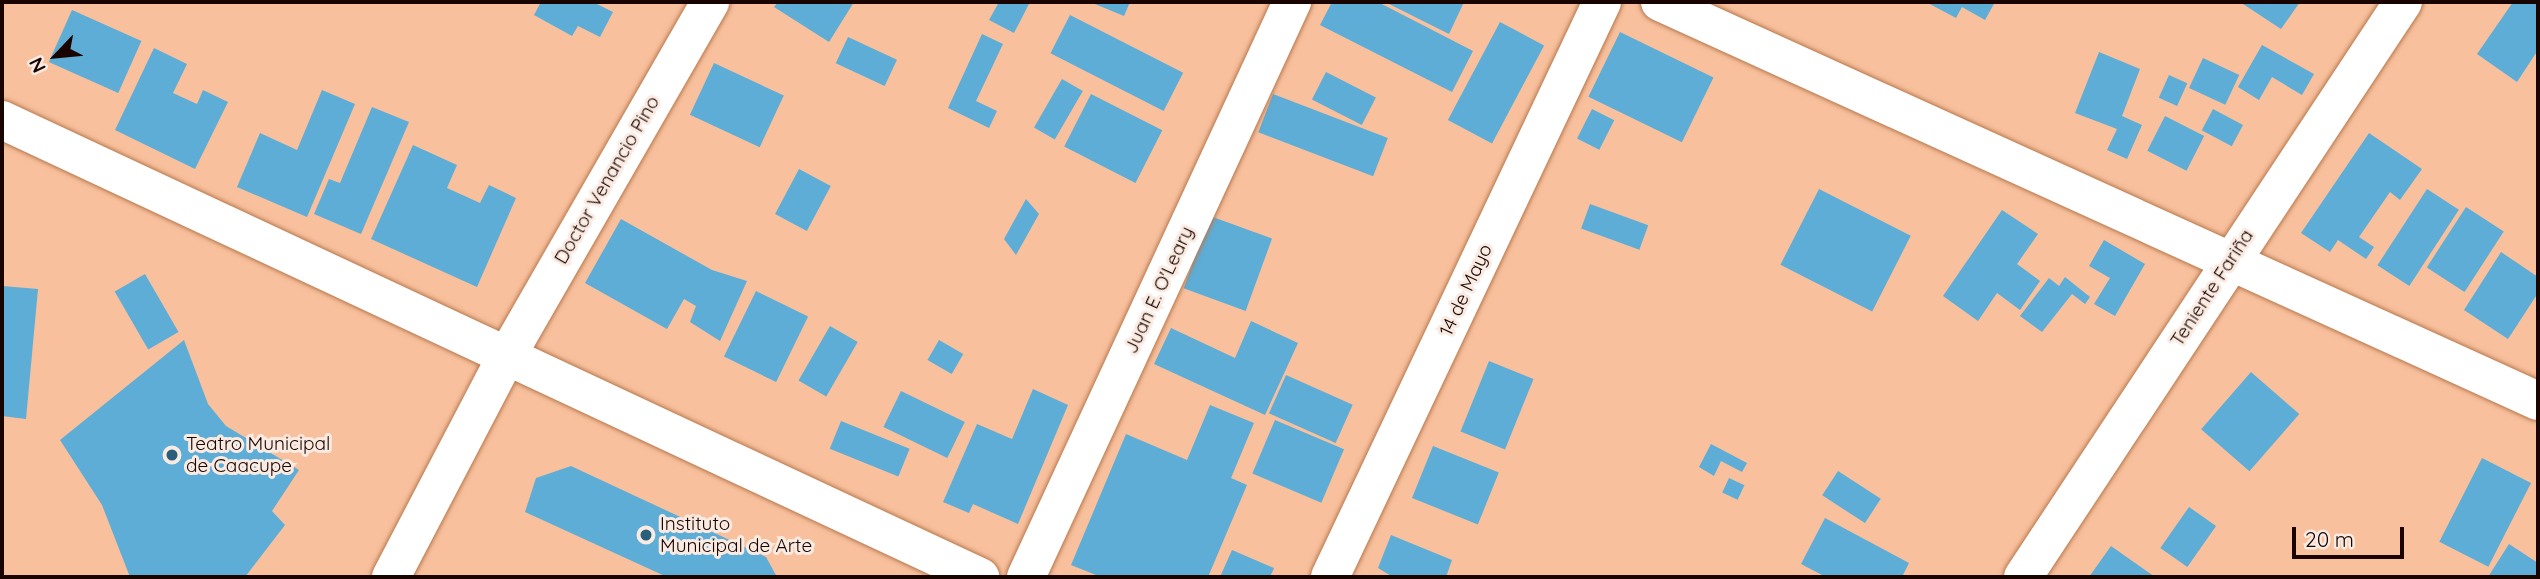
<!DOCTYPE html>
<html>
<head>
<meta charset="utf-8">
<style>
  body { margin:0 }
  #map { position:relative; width:2540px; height:579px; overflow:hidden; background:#f8c09d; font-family:Quicksand,sans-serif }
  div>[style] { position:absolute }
  .building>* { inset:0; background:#5dadd7; transform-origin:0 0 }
  .roads { filter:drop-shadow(0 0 2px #b8784d) drop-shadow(0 0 2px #b8784d) }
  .minor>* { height:38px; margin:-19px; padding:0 19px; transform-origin:19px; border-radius:19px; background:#fff }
  .dots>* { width:19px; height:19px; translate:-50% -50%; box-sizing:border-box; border:4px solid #faebe2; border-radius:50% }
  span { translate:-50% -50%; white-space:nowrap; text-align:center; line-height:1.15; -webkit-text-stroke:6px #faebe2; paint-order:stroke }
  .street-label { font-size:19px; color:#1a0400 }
  .poi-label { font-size:19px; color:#1a0400 }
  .left { translate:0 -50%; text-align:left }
  .frame { position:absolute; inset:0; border:4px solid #1a0400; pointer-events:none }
  .north { position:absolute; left:21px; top:21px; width:70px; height:70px; -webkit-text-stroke:5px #faebe2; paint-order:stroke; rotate:244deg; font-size:19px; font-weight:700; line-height:28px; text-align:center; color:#1a0400 }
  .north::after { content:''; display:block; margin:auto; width:24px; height:32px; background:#1a0400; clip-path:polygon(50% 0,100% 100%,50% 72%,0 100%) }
  .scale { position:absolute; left:2292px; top:527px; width:112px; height:32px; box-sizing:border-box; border:4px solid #1a0400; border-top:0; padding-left:9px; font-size:21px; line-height:24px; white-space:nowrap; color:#1a0400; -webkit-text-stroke:5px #faebe2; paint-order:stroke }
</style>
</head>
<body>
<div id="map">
  <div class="building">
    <i style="clip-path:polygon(541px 2px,593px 2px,613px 12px,600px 37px,578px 26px,572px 36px,534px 15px)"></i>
    <i style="clip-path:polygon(778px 2px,854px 2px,829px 42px,774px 7px)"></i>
    <i style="clip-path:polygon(999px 2px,1030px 2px,1014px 33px,989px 20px)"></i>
    <i style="clip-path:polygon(1090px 2px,1130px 2px,1124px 16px)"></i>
    <i style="clip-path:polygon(1332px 2px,1378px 2px,1473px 51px,1452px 92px,1320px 25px)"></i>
    <i style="clip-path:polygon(1385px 2px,1464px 2px,1449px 34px)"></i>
    <i style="clip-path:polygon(1926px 2px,1995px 2px,1985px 20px,1962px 7px,1956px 18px)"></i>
    <i style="clip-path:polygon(2240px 2px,2300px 2px,2281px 29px)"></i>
    <i style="clip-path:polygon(2513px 2px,2538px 2px,2538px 50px,2517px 82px,2477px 54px)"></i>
    <i style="left:72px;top:10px;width:76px;height:57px;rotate:24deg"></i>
    <i style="left:1070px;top:15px;width:127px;height:43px;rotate:27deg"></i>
    <i style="left:1500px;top:22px;width:50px;height:111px;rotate:28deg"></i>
    <i style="left:1620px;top:32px;width:104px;height:72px;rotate:26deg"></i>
    <i style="clip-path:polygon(982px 34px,1003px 44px,976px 101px,997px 111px,989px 128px,948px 108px)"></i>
    <i style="left:848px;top:37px;width:54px;height:29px;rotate:25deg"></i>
    <i style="clip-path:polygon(2262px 45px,2314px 74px,2302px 95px,2272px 77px,2259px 100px,2238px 87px)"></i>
    <i style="clip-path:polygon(154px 48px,187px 64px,173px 93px,197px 104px,203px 90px,228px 102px,195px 169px,115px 130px)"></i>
    <i style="clip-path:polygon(2099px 52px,2140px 69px,2122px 116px,2142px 125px,2127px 159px,2107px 150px,2117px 129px,2075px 113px)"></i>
    <i style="left:2203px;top:58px;width:40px;height:33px;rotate:25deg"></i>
    <i style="left:714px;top:63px;width:77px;height:57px;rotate:25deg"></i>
    <i style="left:1326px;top:72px;width:56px;height:31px;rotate:27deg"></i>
    <i style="left:2169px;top:75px;width:20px;height:25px;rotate:24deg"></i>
    <i style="left:1062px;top:79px;width:24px;height:56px;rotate:30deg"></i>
    <i style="clip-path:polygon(322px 90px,355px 104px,307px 217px,237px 187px,260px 133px,297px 150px)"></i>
    <i style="left:1091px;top:94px;width:80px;height:59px;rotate:27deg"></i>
    <i style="left:1273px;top:94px;width:123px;height:41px;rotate:21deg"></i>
    <i style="clip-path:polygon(372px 107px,409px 122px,361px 234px,314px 214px,329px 179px,340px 183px)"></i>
    <i style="left:1592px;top:109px;width:25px;height:33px;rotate:27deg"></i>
    <i style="left:2213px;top:109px;width:34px;height:24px;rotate:28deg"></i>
    <i style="left:2165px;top:116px;width:44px;height:39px;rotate:27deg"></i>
    <i style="clip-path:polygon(2369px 133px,2422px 169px,2400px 200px,2390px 192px,2359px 237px,2374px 247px,2366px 259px,2338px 240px,2330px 252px,2301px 233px)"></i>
    <i style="clip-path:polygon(413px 145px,457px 165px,447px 188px,480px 203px,489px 185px,516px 198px,477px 287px,371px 239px)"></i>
    <i style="left:799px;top:169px;width:36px;height:51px;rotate:28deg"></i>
    <i style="left:1819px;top:189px;width:103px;height:85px;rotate:27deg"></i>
    <i style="left:2427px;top:189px;width:38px;height:91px;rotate:33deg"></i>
    <i style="clip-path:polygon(1026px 199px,1039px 214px,1016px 255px,1004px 239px)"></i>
    <i style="left:1590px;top:204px;width:62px;height:26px;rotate:20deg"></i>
    <i style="left:2466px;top:207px;width:45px;height:72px;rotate:33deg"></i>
    <i style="clip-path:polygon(2002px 210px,2038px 234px,2017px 264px,2040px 281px,2020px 310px,1997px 293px,1978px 321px,1943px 296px)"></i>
    <i style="left:1210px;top:216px;width:66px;height:77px;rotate:20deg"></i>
    <i style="clip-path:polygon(621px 219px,712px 270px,747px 281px,720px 341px,690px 322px,696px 306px,684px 299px,667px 329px,585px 283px)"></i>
    <i style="clip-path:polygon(2104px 240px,2145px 264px,2115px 316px,2094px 304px,2110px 278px,2089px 266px)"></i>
    <i style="clip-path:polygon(2501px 252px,2538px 277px,2538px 293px,2508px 339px,2464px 310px)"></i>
    <i style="left:145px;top:274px;width:67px;height:35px;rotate:60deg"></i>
    <i style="clip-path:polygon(2065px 277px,2090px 297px,2085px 304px,2072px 294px,2042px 332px,2020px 316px,2049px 278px,2059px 286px)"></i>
    <i style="clip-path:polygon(2px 286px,38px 289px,26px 419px,2px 416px)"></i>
    <i style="left:756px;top:291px;width:58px;height:73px;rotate:26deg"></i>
    <i style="clip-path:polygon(1251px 321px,1298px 343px,1265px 415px,1154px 364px,1171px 328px,1235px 358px)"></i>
    <i style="left:830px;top:326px;width:32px;height:63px;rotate:30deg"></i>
    <i style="clip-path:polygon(184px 340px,208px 404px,226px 426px,299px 470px,272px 511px,285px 525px,245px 577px,130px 577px,102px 505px,60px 440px)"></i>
    <i style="left:939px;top:340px;width:28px;height:23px;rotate:30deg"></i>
    <i style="left:1489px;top:361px;width:48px;height:76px;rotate:22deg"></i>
    <i style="left:2251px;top:372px;width:64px;height:76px;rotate:41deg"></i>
    <i style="left:1286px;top:375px;width:73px;height:42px;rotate:24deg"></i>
    <i style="clip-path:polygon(1033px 389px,1068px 405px,1018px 524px,973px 504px,969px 513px,943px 502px,977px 424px,1012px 439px)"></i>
    <i style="left:901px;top:391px;width:71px;height:40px;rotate:26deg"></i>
    <i style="clip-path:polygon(1210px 405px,1254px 423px,1231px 478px,1247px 485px,1208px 577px,1101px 577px,1071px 565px,1126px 434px,1187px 460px)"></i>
    <i style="left:1275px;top:420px;width:75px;height:58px;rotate:23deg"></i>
    <i style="left:841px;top:421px;width:74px;height:30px;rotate:22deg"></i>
    <i style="clip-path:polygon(1711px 444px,1747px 463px,1742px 472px,1721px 461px,1714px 476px,1699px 467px)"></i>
    <i style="left:1433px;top:446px;width:71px;height:56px;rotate:22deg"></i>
    <i style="left:2482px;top:458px;width:55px;height:94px;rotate:27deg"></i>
    <i style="clip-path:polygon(571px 466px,766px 557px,777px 577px,667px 577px,525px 512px,536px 478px)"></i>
    <i style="left:1838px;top:471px;width:51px;height:29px;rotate:33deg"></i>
    <i style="left:1729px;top:478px;width:17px;height:16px;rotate:25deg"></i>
    <i style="left:2189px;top:507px;width:33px;height:50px;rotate:35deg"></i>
    <i style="clip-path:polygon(1825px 518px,1909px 563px,1902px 577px,1826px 577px,1801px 564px)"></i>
    <i style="clip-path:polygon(1391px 535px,1452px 560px,1446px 577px,1393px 577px,1378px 568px)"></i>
    <i style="clip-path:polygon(2509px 544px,2538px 563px,2538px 577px,2488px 577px)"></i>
    <i style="clip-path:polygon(2111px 546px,2155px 577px,2089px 577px)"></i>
    <i style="clip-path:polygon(1232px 550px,1274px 568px,1270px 577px,1220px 577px)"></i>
  </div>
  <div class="roads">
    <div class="minor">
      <i style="left:1660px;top:2px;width:964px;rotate:24.44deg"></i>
      <i style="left:2px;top:120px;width:1080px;rotate:25.05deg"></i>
      <i style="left:391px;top:577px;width:246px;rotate:-62.4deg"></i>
      <i style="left:505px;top:359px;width:412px;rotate:-60.1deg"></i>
      <i style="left:1026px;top:577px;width:634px;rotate:-65.17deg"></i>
      <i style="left:1330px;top:577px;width:636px;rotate:-64.68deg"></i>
      <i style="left:2023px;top:577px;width:689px;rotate:-56.54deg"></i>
    </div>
  </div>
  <div class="dots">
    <i style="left:172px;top:455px;background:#295f7a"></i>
    <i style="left:646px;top:535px;background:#295f7a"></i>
  </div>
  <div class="street-label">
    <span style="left:607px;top:180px;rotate:-60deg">Doctor Venancio Pino</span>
    <span style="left:2212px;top:288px;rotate:-57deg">Teniente Fariña</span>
    <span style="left:1159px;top:290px;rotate:-65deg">Juan E. O'Leary</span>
    <span style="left:1466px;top:290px;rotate:-65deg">14 de Mayo</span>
  </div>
  <div class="poi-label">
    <span class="left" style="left:186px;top:455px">Teatro Municipal<br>de Caacupe</span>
    <span class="left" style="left:660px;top:535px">Instituto<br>Municipal de Arte</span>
  </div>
  <div class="frame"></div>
  <div class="north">N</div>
  <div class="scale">20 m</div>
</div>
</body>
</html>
